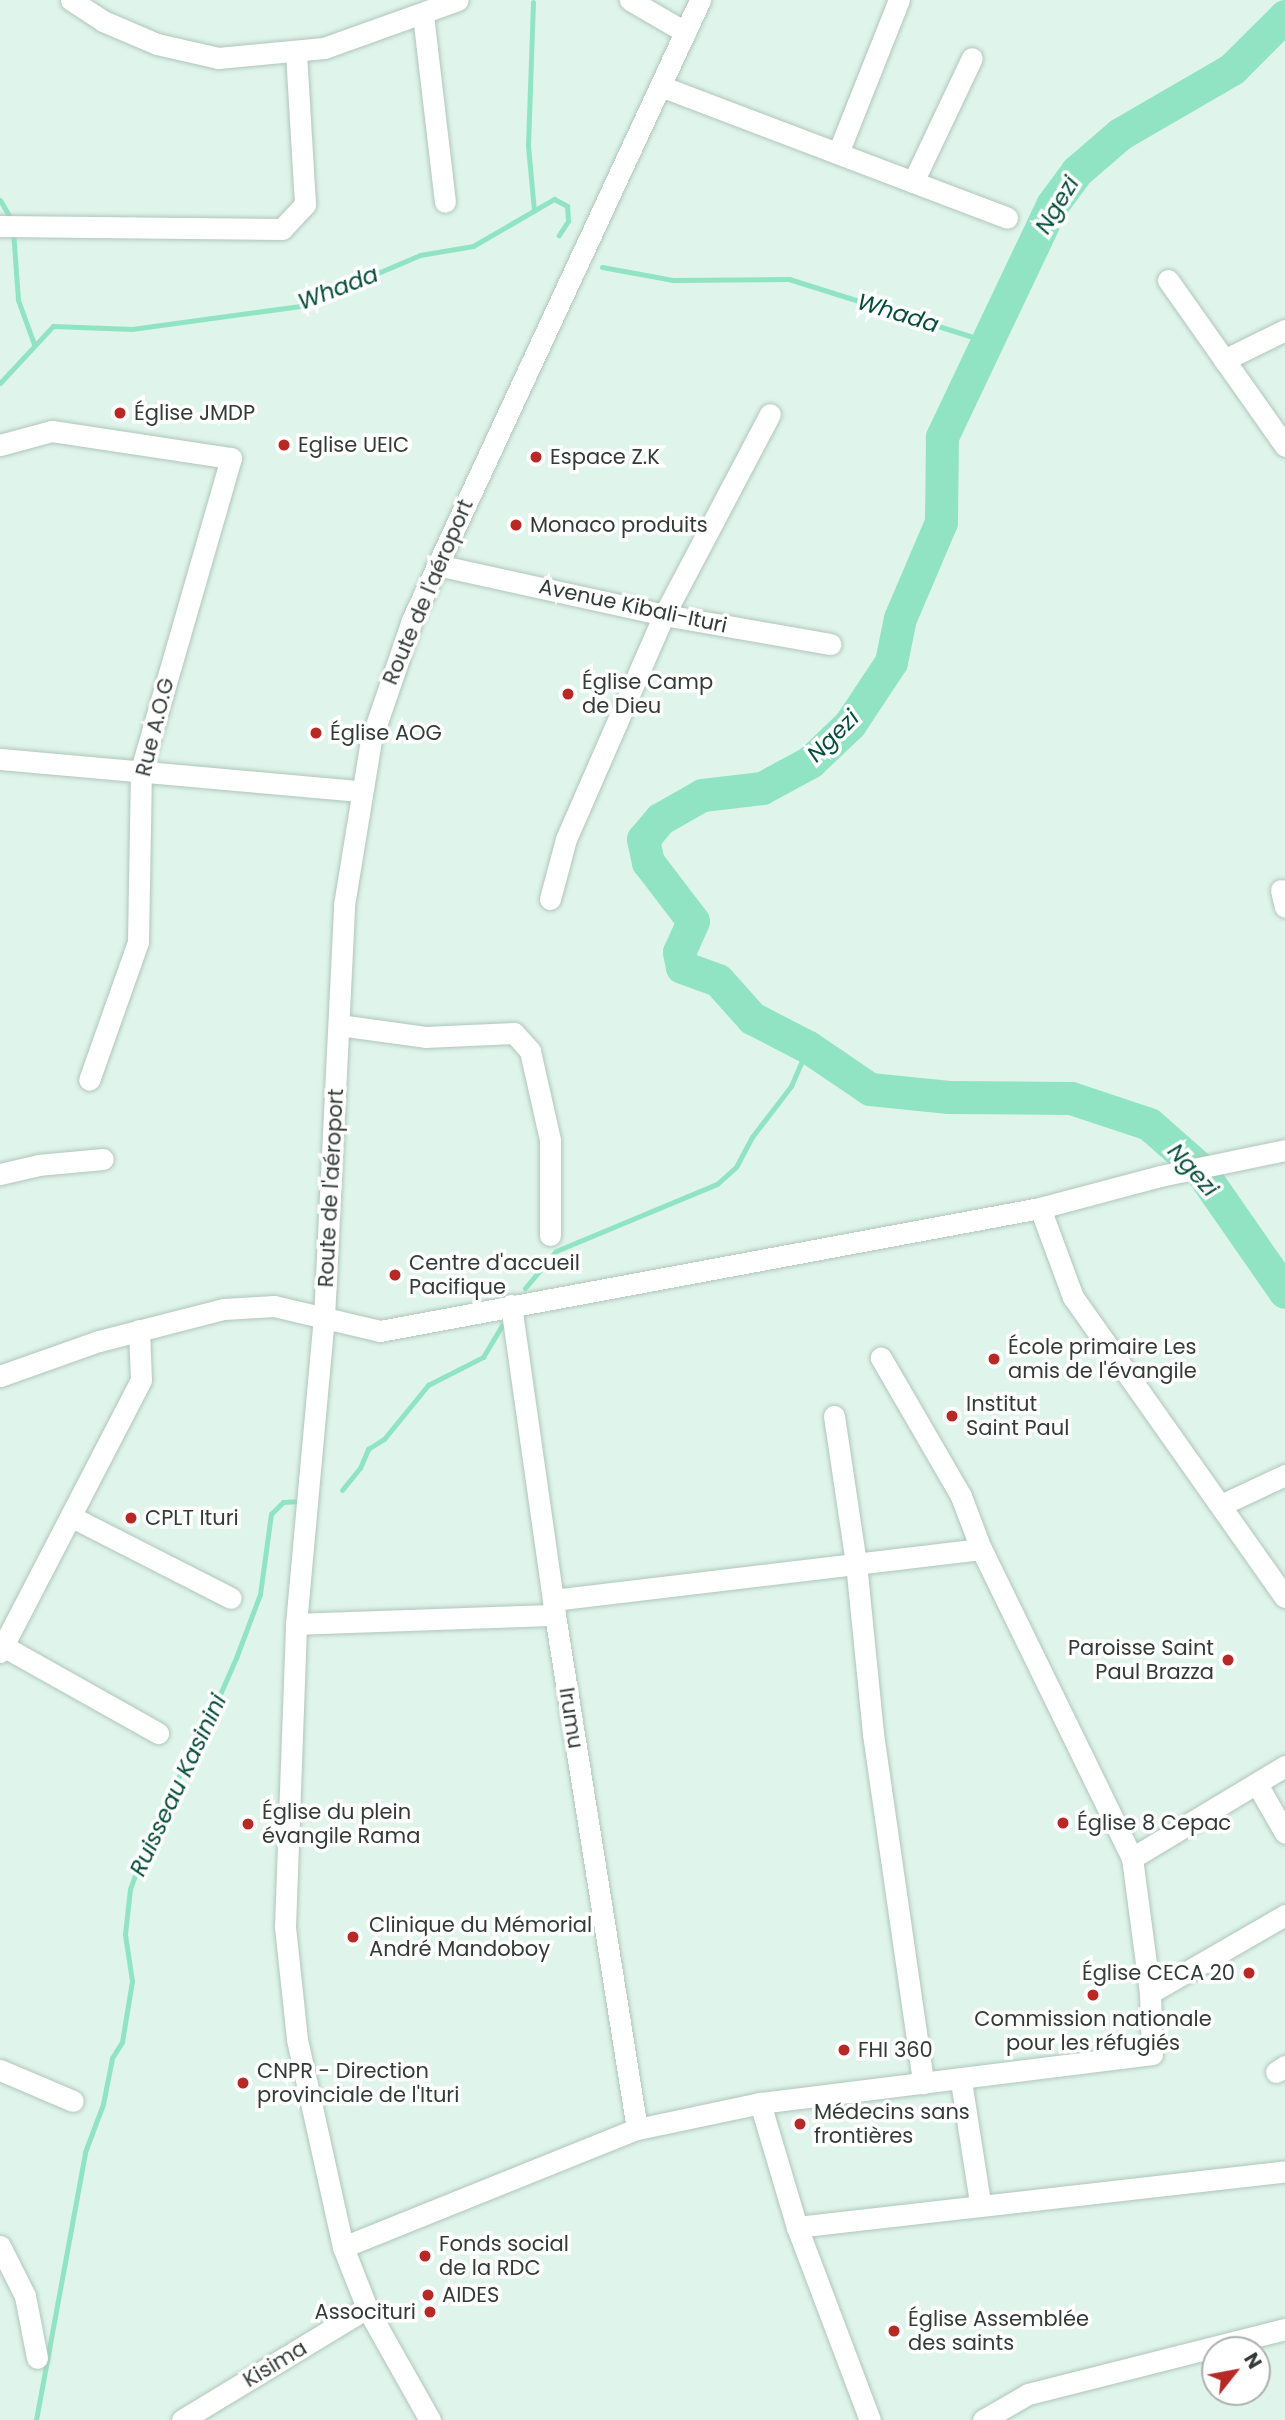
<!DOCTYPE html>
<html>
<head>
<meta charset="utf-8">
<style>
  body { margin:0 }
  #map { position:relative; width:1285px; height:2420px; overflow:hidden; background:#dff5eb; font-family:Poppins,sans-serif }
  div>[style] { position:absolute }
  .stream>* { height:5px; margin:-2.5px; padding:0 2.5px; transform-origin:2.5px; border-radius:2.5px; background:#91e4c3 }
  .river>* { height:33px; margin:-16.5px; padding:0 16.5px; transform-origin:16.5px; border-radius:16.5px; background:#91e4c3 }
  .roads { filter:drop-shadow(0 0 2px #b0c5bc) drop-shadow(0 0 2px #b0c5bc) }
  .minor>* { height:21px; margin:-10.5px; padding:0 10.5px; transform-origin:10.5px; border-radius:10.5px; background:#fff }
  .dots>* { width:19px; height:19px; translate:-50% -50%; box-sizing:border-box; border:4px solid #fff; border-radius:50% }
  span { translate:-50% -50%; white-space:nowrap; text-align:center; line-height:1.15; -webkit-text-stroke:7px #fff; paint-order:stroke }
  .poi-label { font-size:21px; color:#333b37 }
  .left { translate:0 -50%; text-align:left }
  .right { translate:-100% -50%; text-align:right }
  .street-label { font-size:21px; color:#333b37 }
  .water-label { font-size:23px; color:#064e39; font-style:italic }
  .north { position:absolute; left:1201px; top:2336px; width:70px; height:70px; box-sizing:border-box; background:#fff; border:2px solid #adb1af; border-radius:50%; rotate:59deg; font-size:19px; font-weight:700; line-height:28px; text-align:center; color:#333b37 }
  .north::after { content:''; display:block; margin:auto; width:24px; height:32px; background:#b82926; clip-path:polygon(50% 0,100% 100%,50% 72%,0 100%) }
</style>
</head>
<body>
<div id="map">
  <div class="stream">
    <i style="left:533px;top:2px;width:144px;rotate:92deg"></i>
    <i style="left:528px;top:146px;width:65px;rotate:84.7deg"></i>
    <i style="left:0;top:200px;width:24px;rotate:60deg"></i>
    <i style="left:13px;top:230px;width:70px;rotate:85.9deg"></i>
    <i style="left:18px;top:300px;width:47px;rotate:70deg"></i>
    <i style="left:602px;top:267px;width:72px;rotate:10.4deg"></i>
    <i style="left:673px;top:280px;width:116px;rotate:-0.5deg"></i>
    <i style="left:789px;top:279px;width:207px;rotate:17.5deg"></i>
    <i style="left:0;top:383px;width:78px;rotate:-47.1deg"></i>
    <i style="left:53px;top:326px;width:79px;rotate:2.2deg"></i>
    <i style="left:132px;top:329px;width:170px;rotate:-7.8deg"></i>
    <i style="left:300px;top:306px;width:130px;rotate:-23deg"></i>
    <i style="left:420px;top:255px;width:54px;rotate:-9.6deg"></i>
    <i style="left:473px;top:246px;width:94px;rotate:-30.1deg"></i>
    <i style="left:554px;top:199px;width:15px;rotate:28deg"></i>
    <i style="left:567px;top:206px;width:15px;rotate:86deg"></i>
    <i style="left:568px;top:221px;width:17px;rotate:123deg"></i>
    <i style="left:525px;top:1288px;width:48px;rotate:-50deg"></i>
    <i style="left:556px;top:1251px;width:174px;rotate:-22.6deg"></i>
    <i style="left:717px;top:1184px;width:25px;rotate:-42deg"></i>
    <i style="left:736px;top:1167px;width:34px;rotate:-62deg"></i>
    <i style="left:752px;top:1137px;width:64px;rotate:-52.6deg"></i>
    <i style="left:791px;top:1086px;width:43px;rotate:-66.4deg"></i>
    <i style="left:342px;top:1490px;width:28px;rotate:-51deg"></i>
    <i style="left:360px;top:1468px;width:21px;rotate:-67deg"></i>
    <i style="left:368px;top:1449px;width:19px;rotate:-32deg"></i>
    <i style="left:384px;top:1439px;width:70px;rotate:-50.8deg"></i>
    <i style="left:428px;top:1385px;width:62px;rotate:-27deg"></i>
    <i style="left:483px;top:1357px;width:37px;rotate:-59deg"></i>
    <i style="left:36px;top:2420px;width:272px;rotate:-79.6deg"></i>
    <i style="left:85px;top:2152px;width:51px;rotate:-69.4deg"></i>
    <i style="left:103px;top:2104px;width:47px;rotate:-78.9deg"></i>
    <i style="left:112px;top:2058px;width:19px;rotate:-58deg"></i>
    <i style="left:122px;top:2042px;width:62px;rotate:-80.7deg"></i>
    <i style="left:132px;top:1981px;width:48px;rotate:-98.5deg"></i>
    <i style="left:125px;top:1934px;width:45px;rotate:-83.7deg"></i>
    <i style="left:130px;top:1889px;width:27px;rotate:-70deg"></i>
    <i style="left:139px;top:1864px;width:25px;rotate:-50deg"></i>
    <i style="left:155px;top:1845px;width:91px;rotate:-70.8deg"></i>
    <i style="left:185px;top:1759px;width:24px;rotate:-52deg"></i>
    <i style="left:200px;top:1740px;width:90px;rotate:-66.3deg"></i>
    <i style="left:236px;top:1658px;width:68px;rotate:-69.4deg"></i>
    <i style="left:260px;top:1594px;width:81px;rotate:-82.2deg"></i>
    <i style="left:271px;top:1514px;width:17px;rotate:-45deg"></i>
    <i style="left:283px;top:1502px;width:17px;rotate:-3deg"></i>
  </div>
  <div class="river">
    <i style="left:1285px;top:16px;width:75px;rotate:135deg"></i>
    <i style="left:1232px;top:69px;width:129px;rotate:149.9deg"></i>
    <i style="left:1120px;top:134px;width:57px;rotate:139.3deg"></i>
    <i style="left:1077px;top:171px;width:42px;rotate:126.3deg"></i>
    <i style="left:1052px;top:205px;width:257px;rotate:115.4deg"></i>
    <i style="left:942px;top:437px;width:85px;rotate:90.7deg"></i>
    <i style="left:941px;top:522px;width:104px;rotate:113.1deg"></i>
    <i style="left:900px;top:618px;width:45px;rotate:101.6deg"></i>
    <i style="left:891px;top:662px;width:74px;rotate:123.5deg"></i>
    <i style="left:850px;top:724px;width:55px;rotate:136.5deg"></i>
    <i style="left:810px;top:762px;width:55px;rotate:151.6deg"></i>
    <i style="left:762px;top:788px;width:60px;rotate:173.3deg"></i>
    <i style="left:702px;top:795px;width:48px;rotate:150.3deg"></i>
    <i style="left:660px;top:819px;width:26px;rotate:130deg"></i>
    <i style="left:643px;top:839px;width:24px;rotate:78deg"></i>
    <i style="left:648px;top:862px;width:74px;rotate:52.7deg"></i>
    <i style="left:693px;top:921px;width:34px;rotate:114deg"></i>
    <i style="left:679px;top:952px;width:15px;rotate:79deg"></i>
    <i style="left:682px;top:967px;width:38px;rotate:20deg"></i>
    <i style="left:718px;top:980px;width:51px;rotate:48.2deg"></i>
    <i style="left:752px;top:1018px;width:63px;rotate:27.4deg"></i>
    <i style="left:808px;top:1047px;width:75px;rotate:34.1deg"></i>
    <i style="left:870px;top:1089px;width:79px;rotate:5.8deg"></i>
    <i style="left:949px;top:1097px;width:122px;rotate:0.5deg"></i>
    <i style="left:1071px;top:1098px;width:82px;rotate:18.4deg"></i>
    <i style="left:1149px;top:1124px;width:65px;rotate:41.3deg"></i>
    <i style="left:1198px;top:1167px;width:152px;rotate:55.2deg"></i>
  </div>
  <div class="roads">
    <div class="minor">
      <i style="left:71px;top:0;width:38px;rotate:33deg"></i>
      <i style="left:103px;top:21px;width:59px;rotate:23.1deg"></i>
      <i style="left:157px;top:44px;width:63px;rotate:12.9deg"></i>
      <i style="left:218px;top:58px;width:106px;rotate:-5.4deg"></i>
      <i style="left:324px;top:48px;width:142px;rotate:-19.7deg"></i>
      <i style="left:630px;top:0;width:64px;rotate:30.2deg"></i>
      <i style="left:423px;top:15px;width:188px;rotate:83.3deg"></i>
      <i style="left:663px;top:87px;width:368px;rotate:20.8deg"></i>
      <i style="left:838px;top:153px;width:165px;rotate:-68.3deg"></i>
      <i style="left:913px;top:182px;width:137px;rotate:-64.6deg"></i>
      <i style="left:0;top:226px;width:282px;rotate:0.6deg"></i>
      <i style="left:282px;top:229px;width:34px;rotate:-47deg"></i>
      <i style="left:305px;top:204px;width:151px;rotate:-93.4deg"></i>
      <i style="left:1168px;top:280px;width:203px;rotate:54.8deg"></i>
      <i style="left:1224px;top:360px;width:68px;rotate:-26.2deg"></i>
      <i style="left:0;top:445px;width:54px;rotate:-15.1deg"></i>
      <i style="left:52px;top:431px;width:181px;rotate:8.6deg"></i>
      <i style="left:231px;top:458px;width:325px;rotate:106.1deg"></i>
      <i style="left:141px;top:770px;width:172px;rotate:91deg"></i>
      <i style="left:138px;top:942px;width:146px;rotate:109.5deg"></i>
      <i style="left:437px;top:565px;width:232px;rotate:12.4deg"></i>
      <i style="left:664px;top:615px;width:169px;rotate:9.9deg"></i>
      <i style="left:0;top:759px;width:362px;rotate:5.1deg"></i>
      <i style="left:1281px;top:890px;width:17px;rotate:77deg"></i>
      <i style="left:550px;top:899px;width:62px;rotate:-75.1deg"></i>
      <i style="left:566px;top:839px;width:244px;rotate:-66.4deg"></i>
      <i style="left:664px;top:615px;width:227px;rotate:-62.2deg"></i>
      <i style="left:339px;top:1025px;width:87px;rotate:7.9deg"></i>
      <i style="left:425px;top:1037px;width:89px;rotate:-2.6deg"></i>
      <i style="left:514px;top:1033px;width:24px;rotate:48deg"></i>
      <i style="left:530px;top:1051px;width:91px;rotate:77.3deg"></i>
      <i style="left:550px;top:1140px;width:95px;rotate:90deg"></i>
      <i style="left:0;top:1174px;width:39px;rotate:-13deg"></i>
      <i style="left:38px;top:1165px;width:65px;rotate:-5.3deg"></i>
      <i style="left:1040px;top:1208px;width:95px;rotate:69.7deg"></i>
      <i style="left:1073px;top:1297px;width:367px;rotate:54.8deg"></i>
      <i style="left:511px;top:1305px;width:313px;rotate:81.9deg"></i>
      <i style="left:555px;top:1615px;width:520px;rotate:80.94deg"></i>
      <i style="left:0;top:1376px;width:105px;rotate:-19.5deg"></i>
      <i style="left:99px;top:1341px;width:129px;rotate:-14.4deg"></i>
      <i style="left:224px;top:1309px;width:50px;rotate:-3.4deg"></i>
      <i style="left:274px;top:1306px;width:109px;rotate:13.3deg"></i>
      <i style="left:380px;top:1331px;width:671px;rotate:-10.56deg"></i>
      <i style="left:1040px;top:1208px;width:124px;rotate:-14.9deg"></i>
      <i style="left:1160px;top:1176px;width:128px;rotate:-11.7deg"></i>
      <i style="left:834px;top:1416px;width:149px;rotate:81.5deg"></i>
      <i style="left:856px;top:1563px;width:172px;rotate:84.3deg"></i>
      <i style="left:873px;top:1734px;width:353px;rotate:81.8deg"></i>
      <i style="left:1223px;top:1504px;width:68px;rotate:-25.1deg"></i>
      <i style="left:72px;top:1517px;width:178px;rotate:27deg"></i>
      <i style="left:553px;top:1600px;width:431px;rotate:-6.8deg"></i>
      <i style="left:296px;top:1624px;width:259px;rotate:-2deg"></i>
      <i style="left:3px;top:1646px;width:178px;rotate:29.3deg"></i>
      <i style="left:0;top:1652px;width:306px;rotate:-62.6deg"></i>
      <i style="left:141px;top:1380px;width:50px;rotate:-92.3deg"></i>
      <i style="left:1257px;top:1784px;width:56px;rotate:60.3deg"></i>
      <i style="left:1132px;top:1858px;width:179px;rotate:-31deg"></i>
      <i style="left:1150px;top:1993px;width:156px;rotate:-30deg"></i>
      <i style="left:0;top:2070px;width:79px;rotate:23deg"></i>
      <i style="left:1276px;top:2072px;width:11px;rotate:-34deg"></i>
      <i style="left:961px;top:2081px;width:123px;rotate:81.1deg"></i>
      <i style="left:760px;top:2103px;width:129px;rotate:73.4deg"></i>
      <i style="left:797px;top:2227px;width:206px;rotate:69.3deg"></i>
      <i style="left:797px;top:2227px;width:491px;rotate:-6.5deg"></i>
      <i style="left:0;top:2246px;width:56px;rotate:63.4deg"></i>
      <i style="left:25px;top:2296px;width:63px;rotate:79deg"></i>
      <i style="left:343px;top:2247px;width:317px;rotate:-21.9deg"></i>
      <i style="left:637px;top:2129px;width:126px;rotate:-11.9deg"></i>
      <i style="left:760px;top:2103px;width:395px;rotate:-7.1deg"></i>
      <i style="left:1152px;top:2054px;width:61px;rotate:-91.9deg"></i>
      <i style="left:1150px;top:1993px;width:136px;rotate:-97.6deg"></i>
      <i style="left:1132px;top:1858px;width:344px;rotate:-116deg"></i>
      <i style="left:981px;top:1549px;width:57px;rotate:-110.7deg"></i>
      <i style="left:961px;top:1496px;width:160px;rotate:-120.1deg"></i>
      <i style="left:182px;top:2420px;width:216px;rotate:-31.2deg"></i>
      <i style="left:430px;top:2420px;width:129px;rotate:-119.4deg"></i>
      <i style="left:367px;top:2308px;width:66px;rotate:-111.5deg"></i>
      <i style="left:343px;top:2247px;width:213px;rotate:-102.5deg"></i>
      <i style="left:297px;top:2039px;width:113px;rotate:-96.1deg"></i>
      <i style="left:285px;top:1927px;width:303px;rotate:-87.9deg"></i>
      <i style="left:296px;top:1624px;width:307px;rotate:-84.8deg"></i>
      <i style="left:324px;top:1318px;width:413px;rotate:-87.2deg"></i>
      <i style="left:344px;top:905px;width:167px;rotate:-80.7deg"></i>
      <i style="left:371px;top:740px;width:127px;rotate:-71.1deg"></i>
      <i style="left:412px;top:620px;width:684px;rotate:-65.08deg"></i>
      <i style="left:983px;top:2420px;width:52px;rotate:-30deg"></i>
      <i style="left:1028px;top:2394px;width:265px;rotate:-14.2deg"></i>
    </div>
  </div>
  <div class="dots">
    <i style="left:120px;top:413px;background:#b82926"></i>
    <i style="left:284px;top:445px;background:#b82926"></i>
    <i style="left:536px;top:457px;background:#b82926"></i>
    <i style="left:516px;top:525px;background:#b82926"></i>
    <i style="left:568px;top:694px;background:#b82926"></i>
    <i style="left:316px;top:733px;background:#b82926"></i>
    <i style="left:395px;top:1275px;background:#b82926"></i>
    <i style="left:994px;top:1359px;background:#b82926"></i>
    <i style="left:952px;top:1416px;background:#b82926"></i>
    <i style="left:131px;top:1518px;background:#b82926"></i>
    <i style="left:1228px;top:1660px;background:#b82926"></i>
    <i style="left:1063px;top:1823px;background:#b82926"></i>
    <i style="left:248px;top:1824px;background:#b82926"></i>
    <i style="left:353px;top:1937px;background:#b82926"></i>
    <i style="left:1249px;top:1973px;background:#b82926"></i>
    <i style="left:1093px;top:1995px;background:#b82926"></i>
    <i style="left:844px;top:2050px;background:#b82926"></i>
    <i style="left:243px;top:2083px;background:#b82926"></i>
    <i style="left:800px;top:2124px;background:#b82926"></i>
    <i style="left:425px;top:2256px;background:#b82926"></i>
    <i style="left:428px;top:2295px;background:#b82926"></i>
    <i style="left:430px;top:2312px;background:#b82926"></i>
    <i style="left:894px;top:2331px;background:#b82926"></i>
  </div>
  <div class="poi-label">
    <span class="left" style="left:134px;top:413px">Église JMDP</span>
    <span class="left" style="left:298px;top:445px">Eglise UEIC</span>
    <span class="left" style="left:550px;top:457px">Espace Z.K</span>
    <span class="left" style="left:530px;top:525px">Monaco produits</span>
    <span class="left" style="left:582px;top:694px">Église Camp<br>de Dieu</span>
    <span class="left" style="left:330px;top:733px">Église AOG</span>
    <span class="left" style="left:409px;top:1275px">Centre d'accueil<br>Pacifique</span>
    <span class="left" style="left:1008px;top:1359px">École primaire Les<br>amis de l'évangile</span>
    <span class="left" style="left:966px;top:1416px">Institut<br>Saint Paul</span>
    <span class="left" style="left:145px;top:1518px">CPLT Ituri</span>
    <span class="right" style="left:1214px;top:1660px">Paroisse Saint<br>Paul Brazza</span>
    <span class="left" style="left:262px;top:1824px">Église du plein<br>évangile Rama</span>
    <span class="left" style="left:1077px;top:1823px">Église 8 Cepac</span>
    <span class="left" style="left:369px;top:1937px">Clinique du Mémorial<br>André Mandoboy</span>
    <span class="right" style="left:1235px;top:1973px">Église CECA 20</span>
    <span style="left:1093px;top:2031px">Commission nationale<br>pour les réfugiés</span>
    <span class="left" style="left:858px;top:2050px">FHI 360</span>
    <span class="left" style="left:257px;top:2083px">CNPR - Direction<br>provinciale de l'Ituri</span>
    <span class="left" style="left:814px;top:2124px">Médecins sans<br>frontières</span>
    <span class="left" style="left:439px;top:2256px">Fonds social<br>de la RDC</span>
    <span class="left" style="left:442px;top:2295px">AIDES</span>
    <span class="right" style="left:416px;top:2312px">Associturi</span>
    <span class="left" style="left:908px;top:2331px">Église Assemblée<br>des saints</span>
  </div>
  <div class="street-label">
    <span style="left:428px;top:592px;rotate:-67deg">Route de l'aéroport</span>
    <span style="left:633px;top:606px;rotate:12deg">Avenue Kibali-Ituri</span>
    <span style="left:155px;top:727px;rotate:-76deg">Rue A.O.G</span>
    <span style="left:331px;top:1188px;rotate:-87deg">Route de l'aéroport</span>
    <span style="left:571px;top:1718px;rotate:81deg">Irumu</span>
    <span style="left:275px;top:2364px;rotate:-31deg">Kisima</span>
  </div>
  <div class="water-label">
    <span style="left:1057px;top:205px;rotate:-59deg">Ngezi</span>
    <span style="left:338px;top:288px;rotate:-21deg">Whada</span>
    <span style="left:898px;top:313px;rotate:17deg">Whada</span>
    <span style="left:833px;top:736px;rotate:-45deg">Ngezi</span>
    <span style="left:1193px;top:1170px;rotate:48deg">Ngezi</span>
    <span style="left:178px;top:1785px;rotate:-65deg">Ruisseau Kasinini</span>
  </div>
  <div class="north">N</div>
</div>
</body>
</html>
